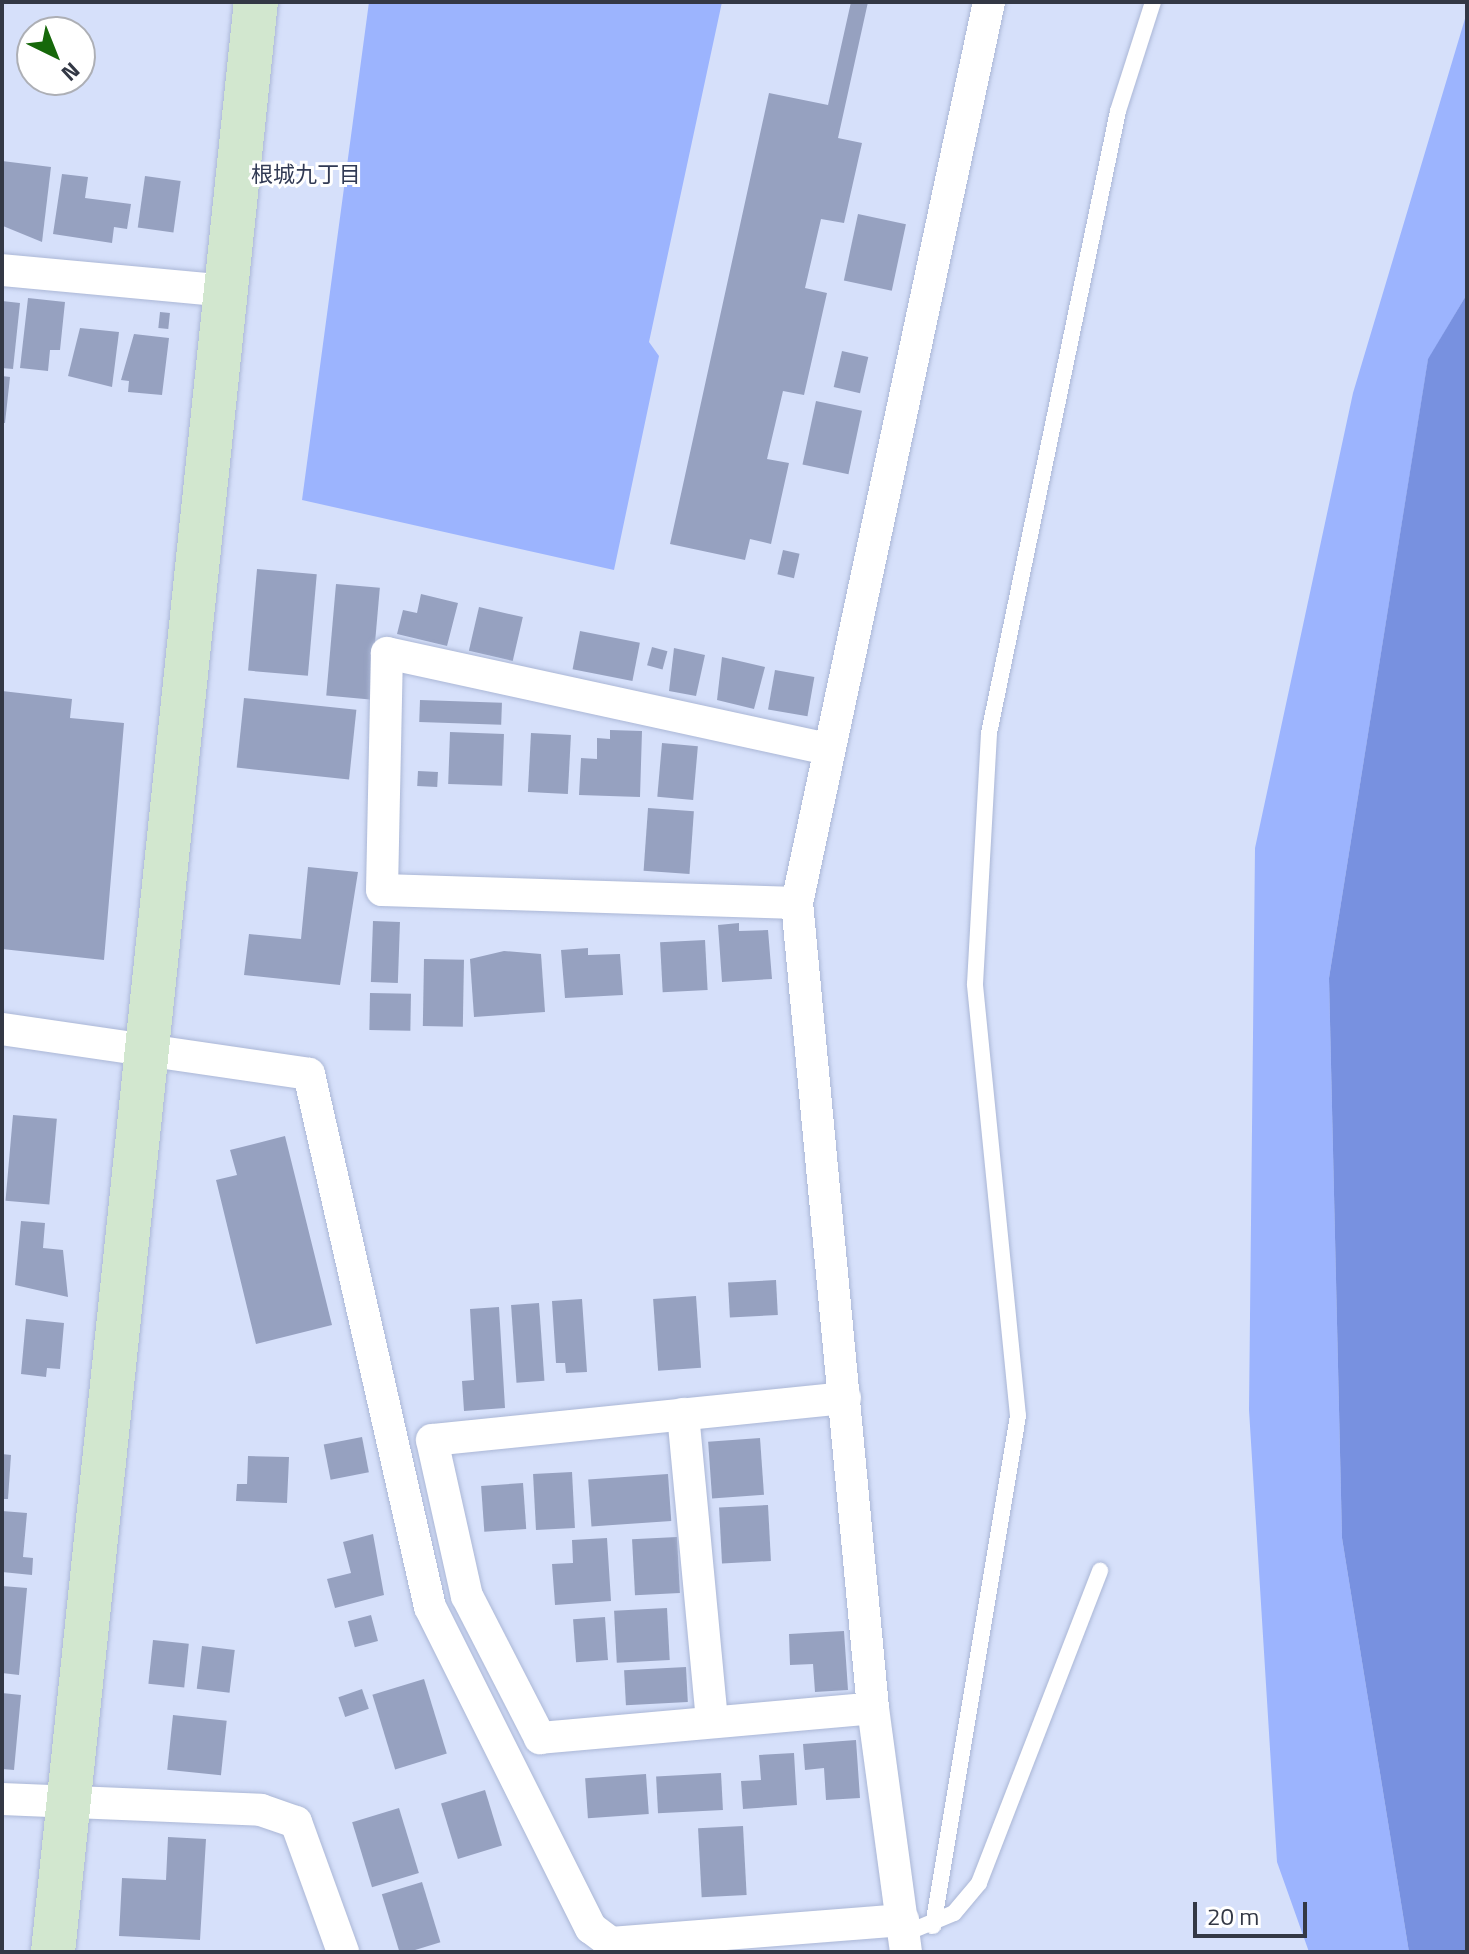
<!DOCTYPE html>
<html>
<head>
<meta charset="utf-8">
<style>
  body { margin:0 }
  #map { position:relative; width:1469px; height:1954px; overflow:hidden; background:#d6e0fa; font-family:"Titillium Web","Noto Sans JP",sans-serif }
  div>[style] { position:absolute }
  .green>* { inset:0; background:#9cb4fe }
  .water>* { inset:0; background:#7891e0 }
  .building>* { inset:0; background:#96a1c0; transform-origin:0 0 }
  .roads { filter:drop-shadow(0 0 2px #abb7d6) drop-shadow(0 0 2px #abb7d6) }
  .lane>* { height:16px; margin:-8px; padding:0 8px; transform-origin:8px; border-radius:8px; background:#fff }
  .street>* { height:32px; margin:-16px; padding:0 16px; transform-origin:16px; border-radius:16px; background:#fff }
  .secondary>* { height:44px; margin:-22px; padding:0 22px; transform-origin:22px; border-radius:22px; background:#d2e7cf }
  span { translate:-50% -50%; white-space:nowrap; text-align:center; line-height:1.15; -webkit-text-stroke:6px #fff; paint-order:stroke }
  .neighbourhood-label { font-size:22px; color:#313a54 }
  .frame { position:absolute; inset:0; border:4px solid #333845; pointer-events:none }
  .north { position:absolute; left:16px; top:16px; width:80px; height:80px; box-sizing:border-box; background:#fff; border:2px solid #adafb5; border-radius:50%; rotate:137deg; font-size:22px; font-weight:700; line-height:32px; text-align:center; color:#333845 }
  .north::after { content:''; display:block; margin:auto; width:28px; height:36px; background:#16680a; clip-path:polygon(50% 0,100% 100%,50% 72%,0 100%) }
  .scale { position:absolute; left:1193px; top:1902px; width:114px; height:36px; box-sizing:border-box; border:4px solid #333845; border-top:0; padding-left:10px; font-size:24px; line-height:28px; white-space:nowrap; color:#333845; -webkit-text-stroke:6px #fff; paint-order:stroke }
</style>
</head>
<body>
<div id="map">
  <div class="green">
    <i style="clip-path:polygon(369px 2px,722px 2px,649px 342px,659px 356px,614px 570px,302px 500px)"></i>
    <i style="clip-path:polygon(1467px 12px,1467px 294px,1428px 360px,1329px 978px,1342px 1538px,1409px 1952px,1309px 1952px,1277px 1862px,1249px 1410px,1255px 848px,1353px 393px)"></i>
  </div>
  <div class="water">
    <i style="clip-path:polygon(1467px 294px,1467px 1952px,1409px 1952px,1342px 1538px,1329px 978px,1428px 359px)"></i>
  </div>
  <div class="building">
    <i style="clip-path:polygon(851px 2px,868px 2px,838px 138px,862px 143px,844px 223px,821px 219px,805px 288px,827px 293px,804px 395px,783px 391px,767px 459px,789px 463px,771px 544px,750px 539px,745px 560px,670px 544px,769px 93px,828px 105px)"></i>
    <i style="clip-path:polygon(2px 161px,51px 167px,42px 242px,3px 226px)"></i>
    <i style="clip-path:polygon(62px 174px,88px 177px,85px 198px,131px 204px,127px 229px,114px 227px,112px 243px,53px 234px)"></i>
    <i style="left:145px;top:176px;width:36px;height:52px;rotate:8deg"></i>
    <i style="left:858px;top:214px;width:49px;height:68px;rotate:12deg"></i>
    <i style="clip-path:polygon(28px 298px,65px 302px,60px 350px,50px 350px,48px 371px,20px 368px)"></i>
    <i style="clip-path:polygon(2px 301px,20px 303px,13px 369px,2px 368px)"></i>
    <i style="left:160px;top:312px;width:10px;height:16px;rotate:6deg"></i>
    <i style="clip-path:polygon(80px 328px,119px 332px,112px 387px,68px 376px)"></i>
    <i style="clip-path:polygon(134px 334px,169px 338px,162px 395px,128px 392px,129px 381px,121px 380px)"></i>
    <i style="left:842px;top:351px;width:27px;height:37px;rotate:13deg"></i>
    <i style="clip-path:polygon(2px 376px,10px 377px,5px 423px,2px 423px)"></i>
    <i style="left:816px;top:401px;width:47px;height:65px;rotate:12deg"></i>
    <i style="left:783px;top:550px;width:17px;height:25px;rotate:13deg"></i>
    <i style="left:257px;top:569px;width:60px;height:102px;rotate:5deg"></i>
    <i style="left:336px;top:584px;width:44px;height:112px;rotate:5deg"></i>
    <i style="clip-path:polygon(421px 594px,458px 603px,447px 646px,397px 634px,403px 610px,417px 613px)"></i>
    <i style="left:479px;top:607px;width:45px;height:45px;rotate:13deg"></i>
    <i style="left:580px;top:631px;width:61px;height:39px;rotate:11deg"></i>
    <i style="left:652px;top:647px;width:16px;height:19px;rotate:15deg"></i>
    <i style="clip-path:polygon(674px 648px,705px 655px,696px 696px,669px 691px)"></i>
    <i style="clip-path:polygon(722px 657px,765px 667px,754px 709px,717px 700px)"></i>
    <i style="left:775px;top:670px;width:40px;height:40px;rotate:10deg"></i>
    <i style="clip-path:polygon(2px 691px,72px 699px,70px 718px,124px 723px,104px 960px,2px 949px)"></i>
    <i style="left:244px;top:698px;width:113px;height:70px;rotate:6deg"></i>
    <i style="left:420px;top:700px;width:82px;height:22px;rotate:2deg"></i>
    <i style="clip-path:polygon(610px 730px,642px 731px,640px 797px,579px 795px,581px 758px,597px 759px,597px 738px,610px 739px)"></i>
    <i style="left:450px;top:732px;width:54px;height:52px;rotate:2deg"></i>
    <i style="left:531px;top:733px;width:40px;height:59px;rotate:3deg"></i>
    <i style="left:662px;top:743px;width:36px;height:54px;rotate:5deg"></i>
    <i style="left:418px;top:771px;width:20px;height:15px;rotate:3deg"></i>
    <i style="left:648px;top:808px;width:46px;height:63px;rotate:4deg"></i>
    <i style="clip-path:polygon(308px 867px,358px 872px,340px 985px,244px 975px,249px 934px,301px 939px)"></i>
    <i style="left:373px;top:921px;width:27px;height:61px;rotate:2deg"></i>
    <i style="clip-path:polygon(739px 923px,739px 931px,768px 930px,772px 979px,722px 982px,718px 925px)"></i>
    <i style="left:705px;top:940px;width:50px;height:45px;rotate:87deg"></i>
    <i style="clip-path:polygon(588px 948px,588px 955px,620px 954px,623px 995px,565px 998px,561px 950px)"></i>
    <i style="clip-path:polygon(504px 951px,541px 954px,545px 1012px,474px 1017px,470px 959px)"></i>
    <i style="left:424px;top:959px;width:40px;height:67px;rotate:1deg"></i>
    <i style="left:370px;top:993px;width:41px;height:37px;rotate:1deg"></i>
    <i style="left:13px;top:1115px;width:44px;height:86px;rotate:5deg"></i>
    <i style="clip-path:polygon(285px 1136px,332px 1325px,256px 1344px,216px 1180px,237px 1175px,230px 1150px)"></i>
    <i style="clip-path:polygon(21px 1221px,45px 1223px,43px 1248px,63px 1250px,68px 1297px,15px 1285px)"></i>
    <i style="left:776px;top:1280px;width:35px;height:48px;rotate:87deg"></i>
    <i style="left:696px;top:1296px;width:72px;height:43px;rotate:86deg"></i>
    <i style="clip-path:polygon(582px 1299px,587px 1372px,566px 1373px,565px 1363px,556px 1363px,552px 1301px)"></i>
    <i style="left:539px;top:1303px;width:78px;height:28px;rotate:86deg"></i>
    <i style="clip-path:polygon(499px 1307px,505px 1408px,464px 1411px,462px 1381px,474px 1380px,470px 1309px)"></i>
    <i style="clip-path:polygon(26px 1319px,64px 1323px,60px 1369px,47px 1368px,46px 1377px,21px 1374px)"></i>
    <i style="left:362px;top:1437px;width:36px;height:39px;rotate:79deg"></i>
    <i style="left:760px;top:1438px;width:57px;height:52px;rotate:86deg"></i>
    <i style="clip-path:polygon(2px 1454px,11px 1455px,8px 1499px,2px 1499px)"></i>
    <i style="clip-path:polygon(248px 1456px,289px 1457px,287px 1503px,236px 1501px,237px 1484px,247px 1484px)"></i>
    <i style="left:572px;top:1472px;width:56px;height:39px;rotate:87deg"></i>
    <i style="left:668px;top:1474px;width:47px;height:80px;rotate:86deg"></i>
    <i style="left:523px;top:1483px;width:46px;height:42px;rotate:86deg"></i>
    <i style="left:768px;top:1505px;width:56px;height:49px;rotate:87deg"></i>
    <i style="clip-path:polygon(2px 1511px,27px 1513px,23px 1557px,33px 1558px,32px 1575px,2px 1572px)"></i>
    <i style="clip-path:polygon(373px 1534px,384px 1595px,335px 1608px,327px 1579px,351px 1573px,343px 1542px)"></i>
    <i style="left:677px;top:1537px;width:56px;height:45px;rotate:87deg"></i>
    <i style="clip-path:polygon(607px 1538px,611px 1601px,555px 1605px,552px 1564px,573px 1563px,572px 1540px)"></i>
    <i style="clip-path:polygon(2px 1586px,27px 1588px,19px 1675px,2px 1673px)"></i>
    <i style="left:667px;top:1608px;width:52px;height:53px;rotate:87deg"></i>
    <i style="left:371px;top:1615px;width:27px;height:24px;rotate:75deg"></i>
    <i style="left:605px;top:1617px;width:43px;height:32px;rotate:86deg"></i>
    <i style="clip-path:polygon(844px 1631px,848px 1690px,815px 1692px,813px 1664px,790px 1665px,789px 1634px)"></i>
    <i style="left:153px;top:1640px;width:36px;height:44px;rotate:6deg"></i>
    <i style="left:202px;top:1646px;width:33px;height:43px;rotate:7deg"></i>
    <i style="left:686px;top:1667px;width:35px;height:62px;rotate:87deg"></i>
    <i style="left:424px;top:1679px;width:78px;height:54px;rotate:73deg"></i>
    <i style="left:362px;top:1689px;width:21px;height:25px;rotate:71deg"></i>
    <i style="clip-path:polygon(2px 1693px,21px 1695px,14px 1770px,2px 1769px)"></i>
    <i style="left:173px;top:1715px;width:54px;height:55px;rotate:6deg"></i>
    <i style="clip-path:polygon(856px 1740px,860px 1798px,826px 1800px,824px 1768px,805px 1770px,803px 1744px)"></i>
    <i style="clip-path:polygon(794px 1753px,797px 1805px,743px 1809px,741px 1781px,761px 1780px,759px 1755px)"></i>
    <i style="left:721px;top:1773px;width:37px;height:65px;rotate:87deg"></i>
    <i style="left:646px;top:1774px;width:40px;height:61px;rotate:86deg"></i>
    <i style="left:485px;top:1790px;width:58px;height:46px;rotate:73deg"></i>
    <i style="left:399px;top:1808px;width:68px;height:49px;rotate:73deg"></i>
    <i style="left:743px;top:1826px;width:69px;height:45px;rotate:87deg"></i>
    <i style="clip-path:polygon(168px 1837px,206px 1839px,200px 1940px,119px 1936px,122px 1878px,166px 1880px)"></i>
    <i style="left:422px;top:1882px;width:63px;height:42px;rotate:73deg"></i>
  </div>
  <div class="roads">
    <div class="lane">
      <i style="left:933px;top:1926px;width:517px;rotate:-80.54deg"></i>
      <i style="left:1018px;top:1416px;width:434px;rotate:-95.7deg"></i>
      <i style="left:975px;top:984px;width:251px;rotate:-86.8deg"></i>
      <i style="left:989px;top:733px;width:635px;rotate:-78.28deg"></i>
      <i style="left:1118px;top:111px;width:114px;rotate:-72.2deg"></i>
      <i style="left:904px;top:1934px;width:54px;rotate:-22.8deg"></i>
      <i style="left:954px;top:1913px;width:39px;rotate:-50deg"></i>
      <i style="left:979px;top:1883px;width:335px;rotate:-68.8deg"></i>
    </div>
    <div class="street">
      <i style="left:2px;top:270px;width:227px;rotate:5.3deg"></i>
      <i style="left:797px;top:903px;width:415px;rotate:-178.2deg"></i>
      <i style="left:382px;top:890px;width:237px;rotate:-88.8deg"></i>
      <i style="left:387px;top:653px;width:451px;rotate:12.3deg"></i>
      <i style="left:2px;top:1029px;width:310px;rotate:8.3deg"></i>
      <i style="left:309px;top:1074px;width:547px;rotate:77.21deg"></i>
      <i style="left:430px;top:1607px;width:359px;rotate:63.4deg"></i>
      <i style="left:591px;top:1928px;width:25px;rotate:37deg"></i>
      <i style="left:611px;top:1943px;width:293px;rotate:-4.5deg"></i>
      <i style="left:845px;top:1398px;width:415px;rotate:174.2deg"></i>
      <i style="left:432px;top:1440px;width:160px;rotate:77.4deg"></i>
      <i style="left:467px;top:1596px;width:160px;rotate:62.8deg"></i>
      <i style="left:540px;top:1738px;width:334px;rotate:-5.1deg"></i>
      <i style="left:683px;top:1414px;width:309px;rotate:84.6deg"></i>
      <i style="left:2px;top:1799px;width:259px;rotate:2.4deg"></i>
      <i style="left:261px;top:1810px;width:37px;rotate:19deg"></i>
      <i style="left:296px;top:1822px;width:138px;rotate:70.1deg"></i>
      <i style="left:906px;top:1952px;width:246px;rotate:-97.7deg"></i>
      <i style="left:873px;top:1708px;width:809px;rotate:-95.39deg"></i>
      <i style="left:797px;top:903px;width:921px;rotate:-77.97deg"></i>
    </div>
    <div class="secondary">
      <i style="left:53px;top:1952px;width:1961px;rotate:-84.06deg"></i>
    </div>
  </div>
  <div class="neighbourhood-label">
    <span style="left:306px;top:175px">根城九丁目</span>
  </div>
  <div class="frame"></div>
  <div class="north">N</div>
  <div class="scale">20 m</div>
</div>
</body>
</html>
